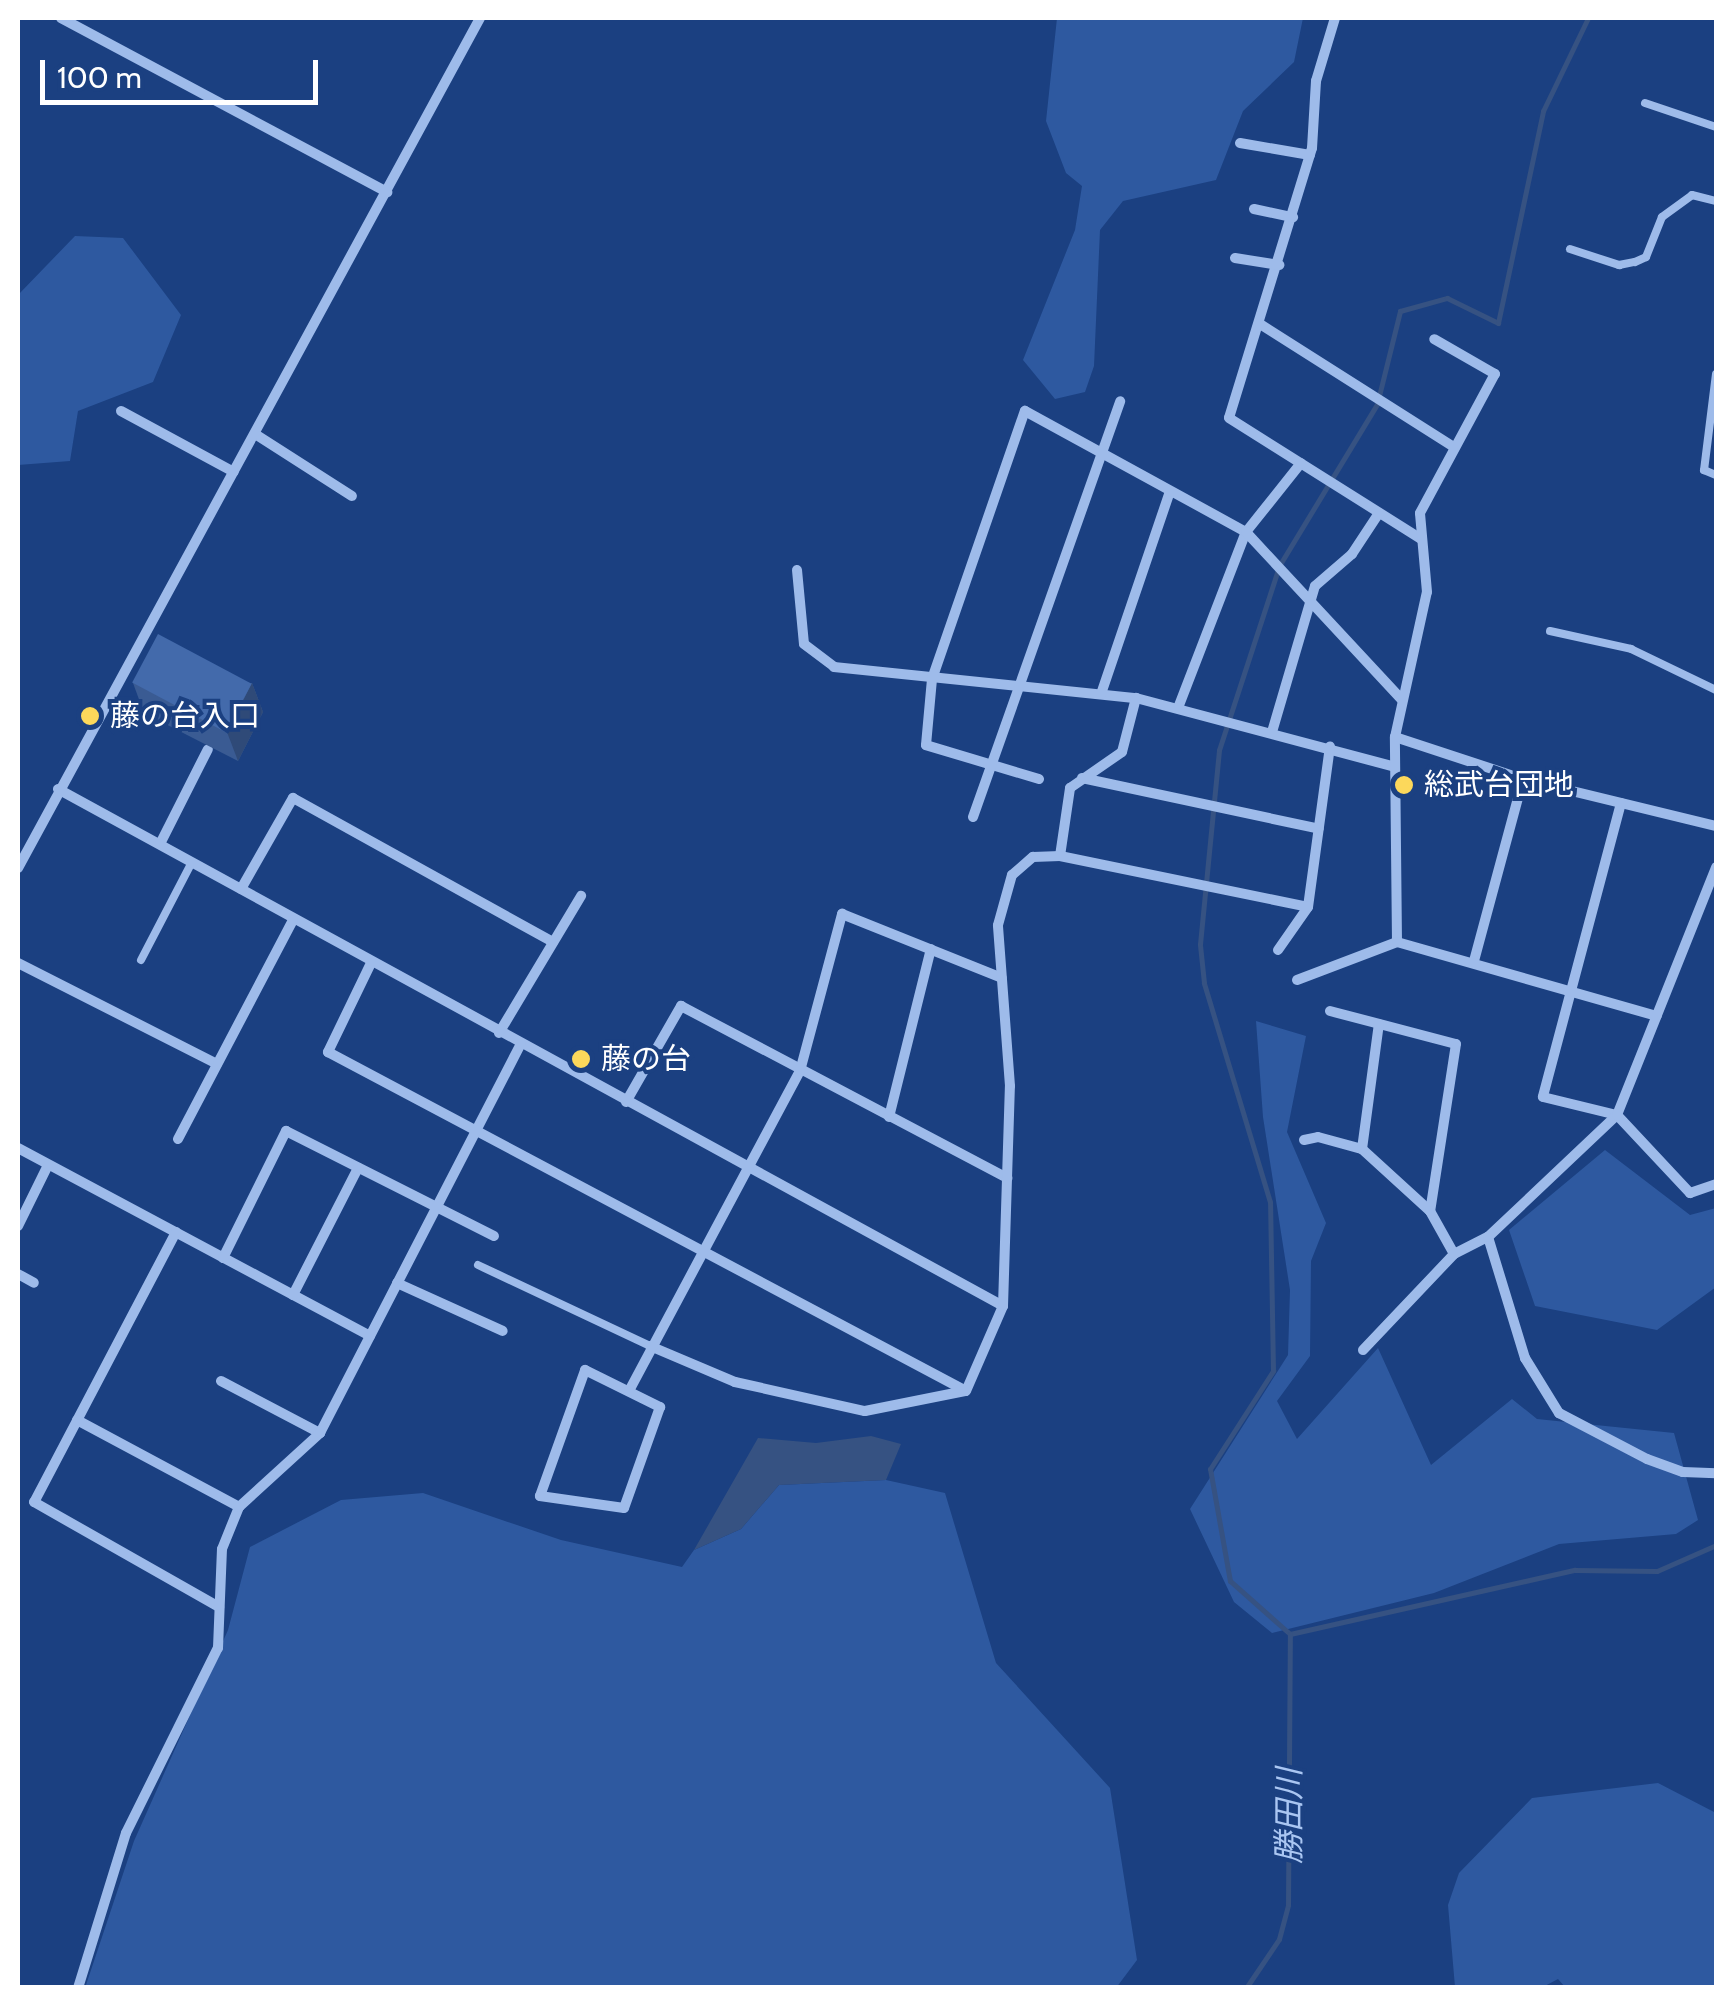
<!DOCTYPE html>
<html>
<head>
<meta charset="utf-8">
<style>
  body { margin:0 }
  #map { position:relative; width:1734px; height:2005px; overflow:hidden; background:#1b4081; font-family:Cabin,"Noto Sans JP",sans-serif }
  div>[style] { position:absolute }
  .green>* { inset:0; background:#2e59a0 }
  .water>* { inset:0; background:#365282 }
  .stream>* { height:5px; margin:-2.5px; padding:0 2.5px; transform-origin:2.5px; border-radius:2.5px; background:#365282 }
  .lane>* { height:8px; margin:-4px; padding:0 4px; transform-origin:4px; border-radius:4px; background:#9ebbea }
  .street>* { height:10px; margin:-5px; padding:0 5px; transform-origin:5px; border-radius:5px; background:#9ebbea }
  .wall>* { inset:0; background:#3a5b93 }
  .shaded-wall>* { inset:0; background:#2f4a78 }
  .building>* { inset:0; background:#436aab; transform-origin:0 0 }
  .dots>* { width:28px; height:28px; translate:-50% -50%; box-sizing:border-box; border:5px solid #1b4081; border-radius:50% }
  span { translate:-50% -50%; white-space:nowrap; text-align:center; line-height:1.15; -webkit-text-stroke:8px #1b4081; paint-order:stroke }
  .poi-label { font-size:30px; color:#fff }
  .left { translate:0 -50%; text-align:left }
  .water-label { font-size:32px; color:#aac6f2; font-style:italic }
  .frame { position:absolute; inset:0; border:20px solid #fff; pointer-events:none }
  .scale { position:absolute; left:40px; top:60px; width:278px; height:45px; box-sizing:border-box; border:5px solid #fff; border-top:0; padding-left:12px; font-size:30px; line-height:35px; white-space:nowrap; color:#fff; -webkit-text-stroke:8px #1b4081; paint-order:stroke }
</style>
</head>
<body>
<div id="map">
  <div class="green">
    <i style="clip-path:polygon(1057px 18px,1303px 18px,1294px 62px,1243px 111px,1216px 180px,1123px 201px,1100px 230px,1094px 366px,1085px 392px,1055px 399px,1023px 360px,1075px 230px,1082px 186px,1066px 173px,1046px 121px)"></i>
    <i style="clip-path:polygon(75px 236px,123px 238px,181px 315px,153px 382px,78px 411px,70px 461px,18px 465px,18px 295px)"></i>
    <i style="clip-path:polygon(1256px 1021px,1306px 1036px,1287px 1132px,1326px 1223px,1311px 1261px,1310px 1356px,1277px 1401px,1297px 1439px,1378px 1348px,1431px 1465px,1512px 1399px,1537px 1419px,1674px 1433px,1698px 1520px,1676px 1534px,1559px 1544px,1434px 1593px,1272px 1633px,1234px 1602px,1190px 1509px,1288px 1355px,1290px 1290px,1263px 1117px)"></i>
    <i style="clip-path:polygon(1605px 1150px,1690px 1215px,1716px 1208px,1716px 1287px,1657px 1330px,1535px 1306px,1509px 1230px)"></i>
    <i style="clip-path:polygon(886px 1480px,945px 1493px,996px 1663px,1110px 1788px,1137px 1960px,1116px 1988px,85px 1988px,134px 1841px,228px 1630px,250px 1547px,341px 1500px,423px 1493px,561px 1540px,682px 1567px,694px 1550px,741px 1529px,779px 1485px)"></i>
    <i style="clip-path:polygon(1658px 1783px,1716px 1813px,1716px 1987px,1565px 1987px,1558px 1979px,1543px 1987px,1455px 1987px,1448px 1905px,1459px 1873px,1532px 1798px)"></i>
  </div>
  <div class="water">
    <i style="clip-path:polygon(871px 1436px,901px 1444px,886px 1480px,779px 1485px,741px 1529px,694px 1550px,758px 1438px,816px 1443px)"></i>
  </div>
  <div class="stream">
    <i style="left:1290px;top:1634px;width:80px;rotate:-138.5deg"></i>
    <i style="left:1230px;top:1581px;width:114px;rotate:-100.1deg"></i>
    <i style="left:1210px;top:1469px;width:117px;rotate:-57.3deg"></i>
    <i style="left:1273px;top:1371px;width:169px;rotate:-91deg"></i>
    <i style="left:1270px;top:1202px;width:229px;rotate:-106.8deg"></i>
    <i style="left:1204px;top:983px;width:39px;rotate:-96deg"></i>
    <i style="left:1200px;top:944px;width:195px;rotate:-84.4deg"></i>
    <i style="left:1219px;top:750px;width:194px;rotate:-71.9deg"></i>
    <i style="left:1279px;top:566px;width:189px;rotate:-58.8deg"></i>
    <i style="left:1377px;top:404px;width:96px;rotate:-76.1deg"></i>
    <i style="left:1400px;top:311px;width:49px;rotate:-15.5deg"></i>
    <i style="left:1447px;top:298px;width:57px;rotate:26.1deg"></i>
    <i style="left:1498px;top:323px;width:217px;rotate:-78deg"></i>
    <i style="left:1543px;top:111px;width:103px;rotate:-64.2deg"></i>
    <i style="left:1290px;top:1634px;width:292px;rotate:-12.7deg"></i>
    <i style="left:1575px;top:1570px;width:82px;rotate:0.7deg"></i>
    <i style="left:1657px;top:1571px;width:64px;rotate:-23.8deg"></i>
    <i style="left:1246px;top:1988px;width:59px;rotate:-56deg"></i>
    <i style="left:1279px;top:1939px;width:35px;rotate:-75deg"></i>
    <i style="left:1288px;top:1905px;width:271px;rotate:-89.6deg"></i>
  </div>
  <div class="lane">
    <i style="left:1645px;top:103px;width:75px;rotate:18.7deg"></i>
    <i style="left:1570px;top:249px;width:52px;rotate:18.1deg"></i>
    <i style="left:1619px;top:265px;width:16px;rotate:-11deg"></i>
    <i style="left:1635px;top:262px;width:12px;rotate:-24deg"></i>
    <i style="left:1646px;top:257px;width:43px;rotate:-68.2deg"></i>
    <i style="left:1662px;top:217px;width:37px;rotate:-36deg"></i>
    <i style="left:1692px;top:195px;width:25px;rotate:14deg"></i>
    <i style="left:1716px;top:374px;width:97px;rotate:97.1deg"></i>
    <i style="left:1704px;top:470px;width:13px;rotate:23deg"></i>
    <i style="left:1550px;top:631px;width:83px;rotate:12.5deg"></i>
    <i style="left:1631px;top:649px;width:94px;rotate:25.8deg"></i>
    <i style="left:141px;top:960px;width:110px;rotate:-62.5deg"></i>
    <i style="left:478px;top:1265px;width:190px;rotate:25.2deg"></i>
  </div>
  <div class="street">
    <i style="left:61px;top:18px;width:370px;rotate:28.1deg"></i>
    <i style="left:1335px;top:18px;width:66px;rotate:106.8deg"></i>
    <i style="left:1316px;top:81px;width:67px;rotate:93.4deg"></i>
    <i style="left:1312px;top:148px;width:282px;rotate:107.1deg"></i>
    <i style="left:1229px;top:418px;width:227px;rotate:32.2deg"></i>
    <i style="left:1240px;top:143px;width:71px;rotate:9.7deg"></i>
    <i style="left:1254px;top:209px;width:40px;rotate:12deg"></i>
    <i style="left:1235px;top:258px;width:45px;rotate:9deg"></i>
    <i style="left:1260px;top:324px;width:227px;rotate:32.4deg"></i>
    <i style="left:121px;top:411px;width:128px;rotate:28.4deg"></i>
    <i style="left:255px;top:434px;width:115px;rotate:32.6deg"></i>
    <i style="left:797px;top:570px;width:74px;rotate:84.6deg"></i>
    <i style="left:804px;top:644px;width:38px;rotate:37deg"></i>
    <i style="left:834px;top:667px;width:304px;rotate:5.9deg"></i>
    <i style="left:1136px;top:698px;width:268px;rotate:14.9deg"></i>
    <i style="left:1101px;top:694px;width:214px;rotate:-71.2deg"></i>
    <i style="left:1178px;top:708px;width:189px;rotate:-68.9deg"></i>
    <i style="left:1246px;top:532px;width:88px;rotate:-51.4deg"></i>
    <i style="left:1272px;top:732px;width:152px;rotate:-73.6deg"></i>
    <i style="left:1315px;top:586px;width:49px;rotate:-40.9deg"></i>
    <i style="left:1352px;top:554px;width:49px;rotate:-56.6deg"></i>
    <i style="left:1395px;top:737px;width:135px;rotate:18.2deg"></i>
    <i style="left:1523px;top:779px;width:199px;rotate:13.7deg"></i>
    <i style="left:1082px;top:778px;width:242px;rotate:12.1deg"></i>
    <i style="left:1039px;top:779px;width:118px;rotate:-163.3deg"></i>
    <i style="left:926px;top:745px;width:66px;rotate:-84.8deg"></i>
    <i style="left:932px;top:679px;width:284px;rotate:-70.9deg"></i>
    <i style="left:1025px;top:411px;width:252px;rotate:28.7deg"></i>
    <i style="left:1246px;top:532px;width:228px;rotate:47.1deg"></i>
    <i style="left:58px;top:789px;width:1077px;rotate:28.68deg"></i>
    <i style="left:1621px;top:803px;width:304px;rotate:104.9deg"></i>
    <i style="left:1543px;top:1097px;width:76px;rotate:13.7deg"></i>
    <i style="left:1617px;top:1115px;width:107px;rotate:46.9deg"></i>
    <i style="left:1690px;top:1193px;width:28px;rotate:-19deg"></i>
    <i style="left:973px;top:817px;width:441px;rotate:-70.5deg"></i>
    <i style="left:160px;top:844px;width:106px;rotate:-63.2deg"></i>
    <i style="left:1060px;top:856px;width:69px;rotate:-81.6deg"></i>
    <i style="left:1070px;top:788px;width:63px;rotate:-34.7deg"></i>
    <i style="left:1122px;top:752px;width:56px;rotate:-75.5deg"></i>
    <i style="left:18px;top:868px;width:967px;rotate:-61.47deg"></i>
    <i style="left:241px;top:889px;width:105px;rotate:-60.3deg"></i>
    <i style="left:293px;top:798px;width:297px;rotate:29deg"></i>
    <i style="left:1397px;top:942px;width:205px;rotate:-90.6deg"></i>
    <i style="left:1395px;top:737px;width:148px;rotate:-77.6deg"></i>
    <i style="left:1427px;top:592px;width:79px;rotate:-95.1deg"></i>
    <i style="left:1420px;top:513px;width:158px;rotate:-61.7deg"></i>
    <i style="left:1495px;top:374px;width:70px;rotate:-150.2deg"></i>
    <i style="left:1278px;top:950px;width:52px;rotate:-55.1deg"></i>
    <i style="left:1308px;top:907px;width:162px;rotate:-82.2deg"></i>
    <i style="left:1474px;top:961px;width:188px;rotate:-74.9deg"></i>
    <i style="left:18px;top:963px;width:223px;rotate:26.9deg"></i>
    <i style="left:371px;top:963px;width:99px;rotate:115.8deg"></i>
    <i style="left:328px;top:1052px;width:722px;rotate:27.98deg"></i>
    <i style="left:1297px;top:980px;width:107px;rotate:-20.8deg"></i>
    <i style="left:1397px;top:942px;width:270px;rotate:15.9deg"></i>
    <i style="left:1330px;top:1011px;width:130px;rotate:14.7deg"></i>
    <i style="left:1456px;top:1044px;width:169px;rotate:98.8deg"></i>
    <i style="left:499px;top:1033px;width:160px;rotate:-59.1deg"></i>
    <i style="left:626px;top:1102px;width:111px;rotate:-60.2deg"></i>
    <i style="left:681px;top:1006px;width:369px;rotate:27.8deg"></i>
    <i style="left:889px;top:1117px;width:173px;rotate:-76deg"></i>
    <i style="left:178px;top:1139px;width:247px;rotate:-62.3deg"></i>
    <i style="left:1304px;top:1140px;width:14px;rotate:-12deg"></i>
    <i style="left:1318px;top:1137px;width:46px;rotate:15.3deg"></i>
    <i style="left:1362px;top:1149px;width:92px;rotate:42.4deg"></i>
    <i style="left:1430px;top:1211px;width:49px;rotate:60.8deg"></i>
    <i style="left:18px;top:1148px;width:399px;rotate:28.1deg"></i>
    <i style="left:1362px;top:1149px;width:126px;rotate:-82.3deg"></i>
    <i style="left:18px;top:1226px;width:68px;rotate:-63.8deg"></i>
    <i style="left:176px;top:1232px;width:305px;rotate:117.7deg"></i>
    <i style="left:34px;top:1502px;width:213px;rotate:29.6deg"></i>
    <i style="left:1488px;top:1237px;width:127px;rotate:73deg"></i>
    <i style="left:1525px;top:1358px;width:65px;rotate:58.3deg"></i>
    <i style="left:1559px;top:1413px;width:99px;rotate:27.6deg"></i>
    <i style="left:1647px;top:1459px;width:38px;rotate:20deg"></i>
    <i style="left:1683px;top:1472px;width:33px;rotate:2deg"></i>
    <i style="left:223px;top:1258px;width:142px;rotate:-63.6deg"></i>
    <i style="left:286px;top:1131px;width:233px;rotate:26.8deg"></i>
    <i style="left:18px;top:1274px;width:18px;rotate:29deg"></i>
    <i style="left:397px;top:1283px;width:116px;rotate:24.4deg"></i>
    <i style="left:293px;top:1295px;width:143px;rotate:-62.9deg"></i>
    <i style="left:650px;top:1346px;width:92px;rotate:23deg"></i>
    <i style="left:735px;top:1382px;width:133px;rotate:12.6deg"></i>
    <i style="left:865px;top:1411px;width:102px;rotate:-11.3deg"></i>
    <i style="left:1363px;top:1350px;width:132px;rotate:-46.5deg"></i>
    <i style="left:1454px;top:1254px;width:38px;rotate:-27deg"></i>
    <i style="left:1488px;top:1237px;width:178px;rotate:-43.4deg"></i>
    <i style="left:1617px;top:1115px;width:267px;rotate:-68.2deg"></i>
    <i style="left:585px;top:1370px;width:84px;rotate:26.3deg"></i>
    <i style="left:660px;top:1407px;width:107px;rotate:109.6deg"></i>
    <i style="left:624px;top:1508px;width:85px;rotate:-171.9deg"></i>
    <i style="left:540px;top:1496px;width:134px;rotate:-70.3deg"></i>
    <i style="left:221px;top:1381px;width:112px;rotate:27.7deg"></i>
    <i style="left:629px;top:1391px;width:363px;rotate:-61.9deg"></i>
    <i style="left:800px;top:1071px;width:163px;rotate:-75deg"></i>
    <i style="left:842px;top:914px;width:172px;rotate:21.8deg"></i>
    <i style="left:966px;top:1391px;width:93px;rotate:-66.5deg"></i>
    <i style="left:1003px;top:1306px;width:220px;rotate:-88.2deg"></i>
    <i style="left:1010px;top:1086px;width:161px;rotate:-94.3deg"></i>
    <i style="left:998px;top:925px;width:52px;rotate:-74.4deg"></i>
    <i style="left:1012px;top:875px;width:28px;rotate:-41deg"></i>
    <i style="left:1033px;top:857px;width:27px;rotate:-2deg"></i>
    <i style="left:1060px;top:856px;width:253px;rotate:11.6deg"></i>
    <i style="left:77px;top:1420px;width:184px;rotate:28.2deg"></i>
    <i style="left:78px;top:1988px;width:162px;rotate:-72.8deg"></i>
    <i style="left:126px;top:1833px;width:207px;rotate:-63.6deg"></i>
    <i style="left:218px;top:1648px;width:99px;rotate:-87.7deg"></i>
    <i style="left:222px;top:1549px;width:45px;rotate:-68deg"></i>
    <i style="left:239px;top:1507px;width:110px;rotate:-42.4deg"></i>
    <i style="left:320px;top:1433px;width:438px;rotate:-62.7deg"></i>
  </div>
  <div class="wall">
    <i style="clip-path:polygon(133px 683px,252px 683px,263px 712px,238px 761px,144px 713px)"></i>
  </div>
  <div class="shaded-wall">
    <i style="clip-path:polygon(252px 683px,263px 712px,238px 761px,227px 732px)"></i>
  </div>
  <div class="building">
    <i style="left:158px;top:634px;width:106px;height:55px;rotate:28deg"></i>
  </div>
  <div class="dots">
    <i style="left:90px;top:716px;background:#fcd85b"></i>
    <i style="left:1404px;top:785px;background:#fcd85b"></i>
    <i style="left:581px;top:1059px;background:#fcd85b"></i>
  </div>
  <div class="poi-label">
    <span class="left" style="left:110px;top:716px">藤の台入口</span>
    <span class="left" style="left:1424px;top:785px">総武台団地</span>
    <span class="left" style="left:601px;top:1059px">藤の台</span>
  </div>
  <div class="water-label">
    <span style="left:1289px;top:1816px;rotate:-90deg">勝田川</span>
  </div>
  <div class="frame"></div>
  <div class="scale">100 m</div>
</div>
</body>
</html>
